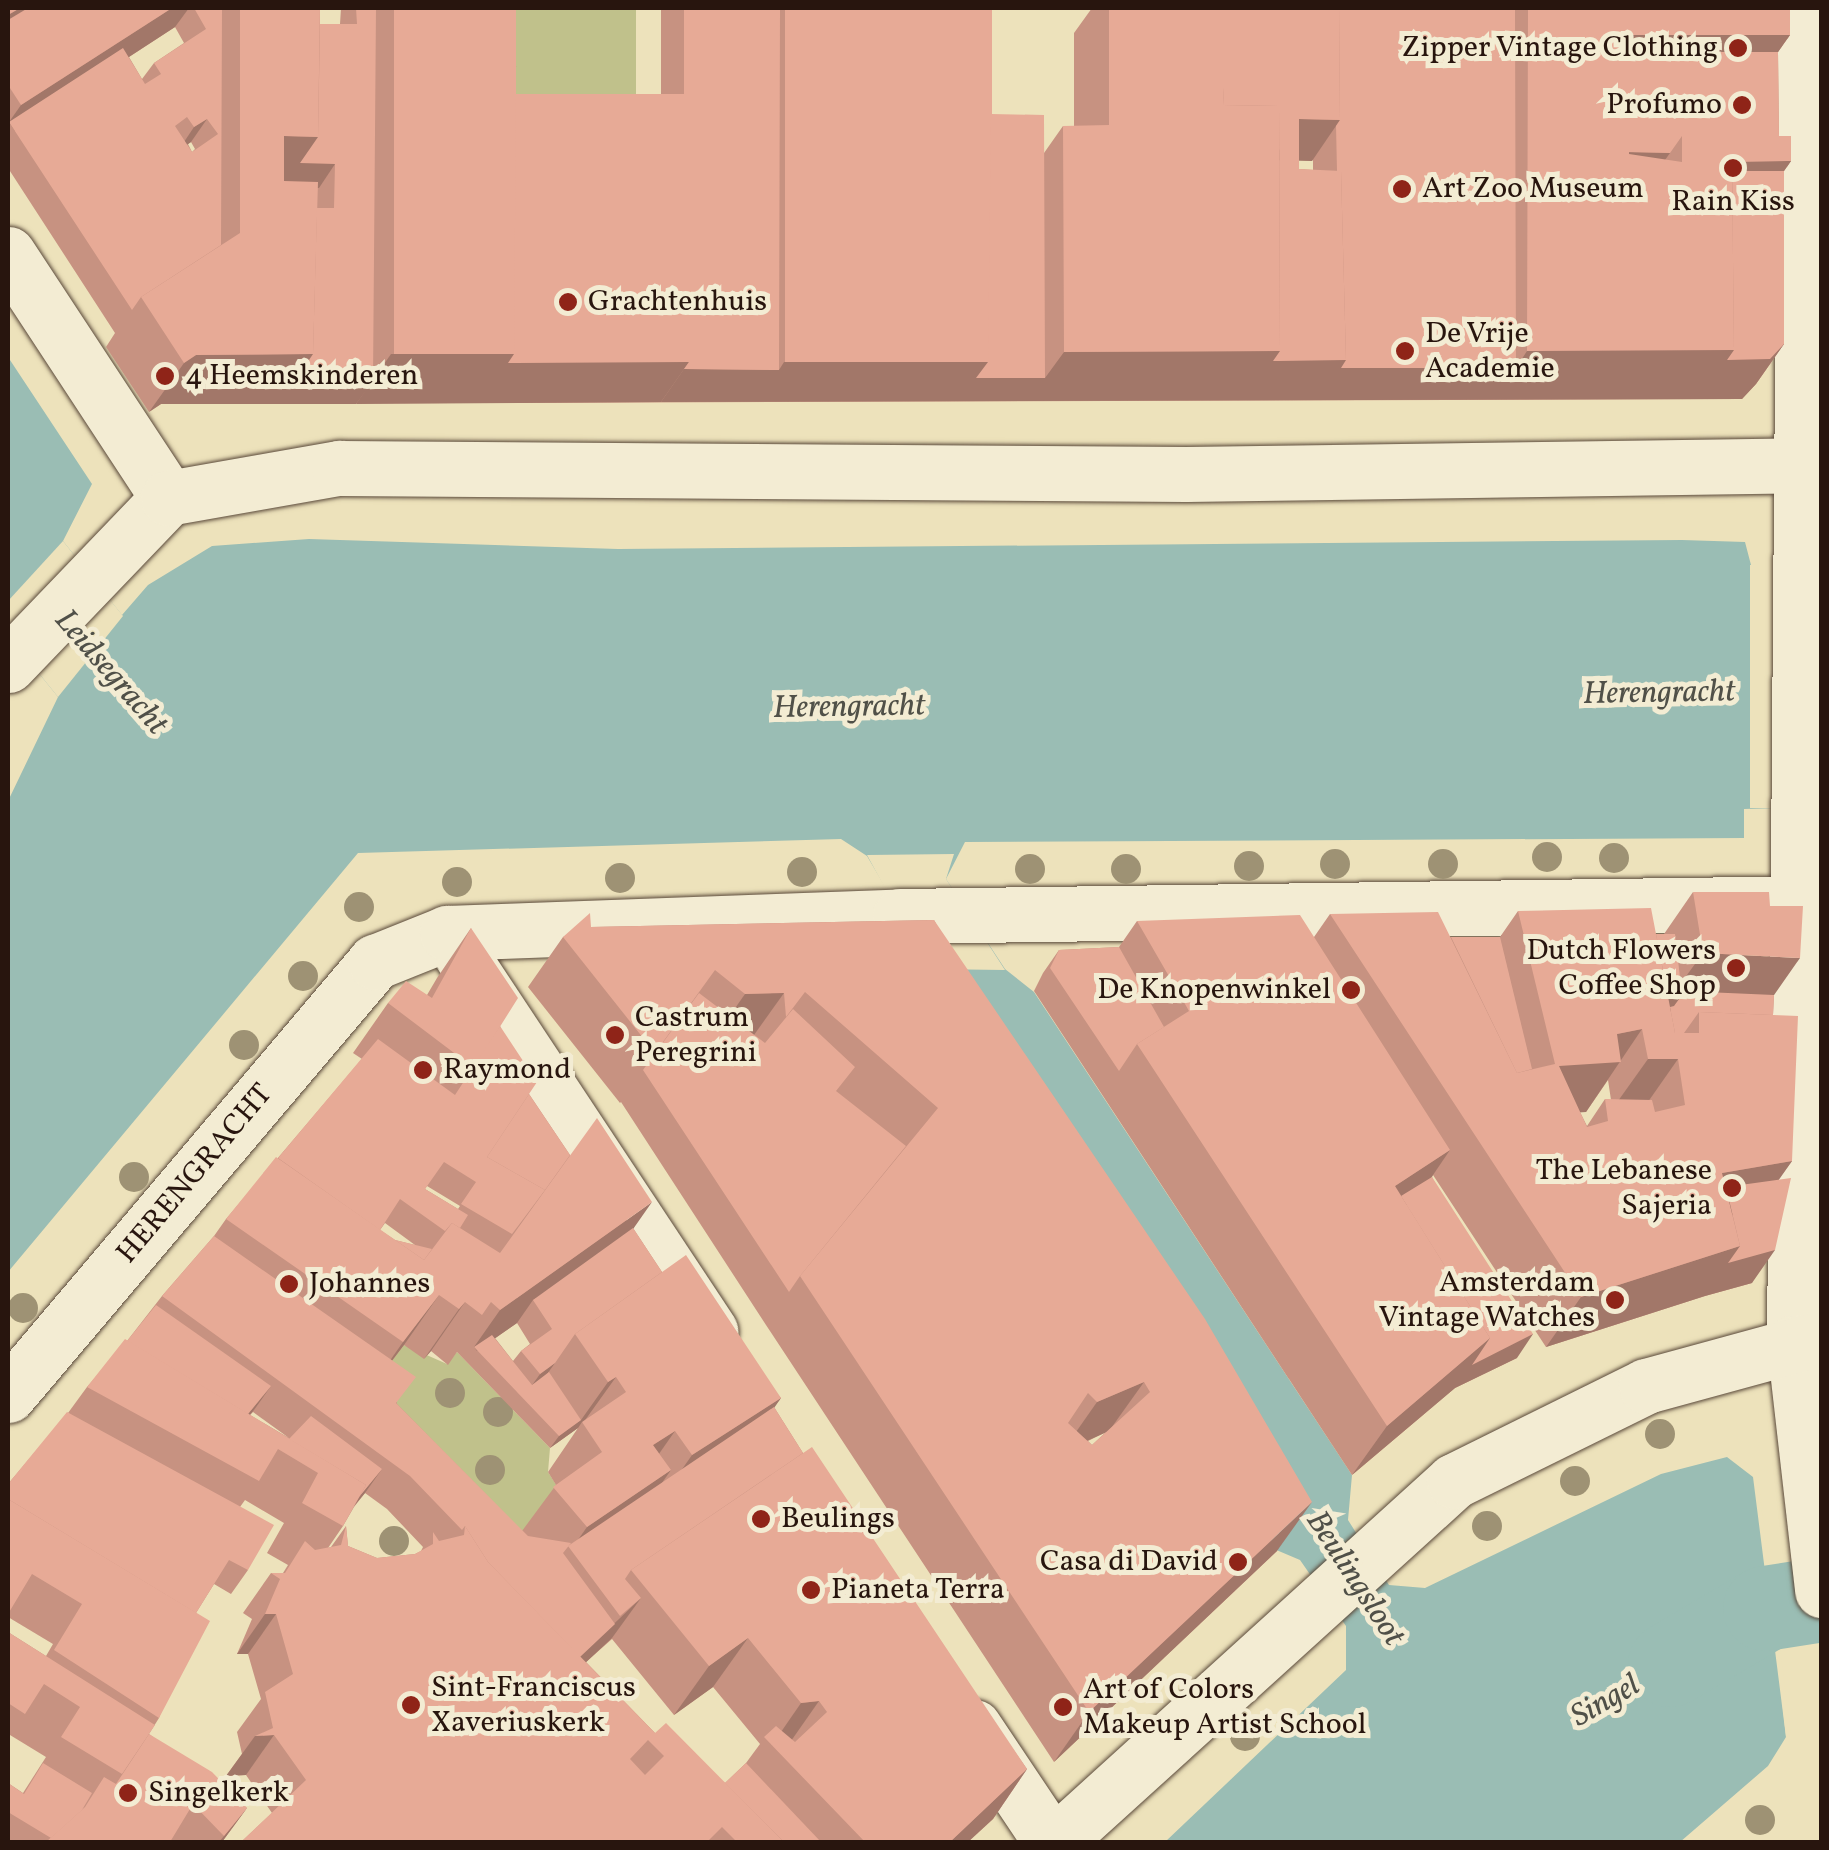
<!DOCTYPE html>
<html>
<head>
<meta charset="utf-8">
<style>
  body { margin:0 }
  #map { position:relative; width:1829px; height:1850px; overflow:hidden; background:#ede2bb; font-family:Vollkorn,serif }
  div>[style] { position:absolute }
  .green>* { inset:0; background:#c0c18b; transform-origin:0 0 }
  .water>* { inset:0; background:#9abdb4 }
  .pier>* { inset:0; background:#ede2bb; transform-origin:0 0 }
  .canal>* { height:85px; margin:-42.5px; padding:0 42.5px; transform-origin:42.5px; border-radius:42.5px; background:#9abdb4 }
  .roads { filter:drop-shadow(0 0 2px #594839) drop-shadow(0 0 2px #594839) }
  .minor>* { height:55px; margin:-27.5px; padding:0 27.5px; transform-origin:27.5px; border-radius:27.5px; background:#f3ecd3 }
  .trees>* { width:30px; height:30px; margin:-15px; border-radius:50%; background:#9e9274 }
  .wall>* { inset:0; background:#c79281 }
  .shaded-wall>* { inset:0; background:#a27769 }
  .building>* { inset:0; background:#e7aa96; transform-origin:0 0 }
  .dots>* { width:28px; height:28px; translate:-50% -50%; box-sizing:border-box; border:5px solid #f3ecd3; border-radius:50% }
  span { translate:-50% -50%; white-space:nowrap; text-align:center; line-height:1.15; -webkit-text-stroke:10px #f3ecd3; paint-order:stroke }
  .poi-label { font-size:30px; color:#28150e }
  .right { translate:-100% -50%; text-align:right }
  .left { translate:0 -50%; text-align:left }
  .street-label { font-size:30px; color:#28150e }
  .water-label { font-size:32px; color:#505048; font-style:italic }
  .frame { position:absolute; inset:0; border:10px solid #28150e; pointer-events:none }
</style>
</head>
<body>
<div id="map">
  <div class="green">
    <i style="left:497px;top:8px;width:139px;height:104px"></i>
    <i style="clip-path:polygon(404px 1345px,447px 1364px,457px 1352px,550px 1448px,548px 1472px,567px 1502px,519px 1537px,368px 1392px)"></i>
  </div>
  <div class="water">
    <i style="clip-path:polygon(8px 357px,92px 484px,63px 541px,122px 615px,148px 585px,212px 546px,309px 539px,618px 549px,1682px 540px,1745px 542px,1751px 565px,1821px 565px,1821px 807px,1744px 809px,1744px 838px,965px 842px,946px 879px,1005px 969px,1034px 992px,1352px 1475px,1348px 1520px,1389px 1585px,1425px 1588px,1661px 1474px,1727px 1457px,1753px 1477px,1786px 1737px,1768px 1766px,1680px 1842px,1165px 1842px,1346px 1670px,1346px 1626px,1300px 1560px,1274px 1549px,867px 856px,841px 839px,358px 853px,8px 1272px,8px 801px,58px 697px,8px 635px)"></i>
  </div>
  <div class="pier">
    <i style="clip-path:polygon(63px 541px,123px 616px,58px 697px,8px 635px,8px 601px)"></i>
    <i style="left:1750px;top:565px;width:71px;height:243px"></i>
    <i style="clip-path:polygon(954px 854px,946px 879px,1005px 970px,929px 969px,867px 855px)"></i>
    <i style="clip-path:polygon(1758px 1476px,1791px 1736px,1786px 1737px)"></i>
  </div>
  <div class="canal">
    <i style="left:1670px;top:1664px;width:110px;rotate:-30.5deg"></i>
    <i style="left:1765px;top:1608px;width:58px;rotate:-9deg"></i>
  </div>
  <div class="roads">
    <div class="minor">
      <i style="left:1805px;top:8px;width:1335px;rotate:90.47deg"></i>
      <i style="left:1794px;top:1343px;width:249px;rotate:83.5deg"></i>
      <i style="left:8px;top:254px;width:292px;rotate:56.7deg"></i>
      <i style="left:8px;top:665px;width:231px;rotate:-46.2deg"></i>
      <i style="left:168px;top:498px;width:174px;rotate:-10deg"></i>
      <i style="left:339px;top:468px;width:847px;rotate:0.41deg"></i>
      <i style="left:1186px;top:474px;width:636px;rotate:-0.81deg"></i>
      <i style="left:462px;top:956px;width:450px;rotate:56.5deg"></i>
      <i style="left:8px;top:1395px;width:568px;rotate:-49.72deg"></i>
      <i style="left:375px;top:962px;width:78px;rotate:-21.9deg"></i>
      <i style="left:447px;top:933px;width:453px;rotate:-2.1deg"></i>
      <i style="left:900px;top:916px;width:922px;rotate:-0.81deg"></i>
      <i style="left:974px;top:1727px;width:138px;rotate:56.2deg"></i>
      <i style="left:1056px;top:1842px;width:537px;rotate:-42.21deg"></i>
      <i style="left:1454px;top:1481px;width:214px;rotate:-26.3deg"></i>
      <i style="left:1646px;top:1386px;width:182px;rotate:-15.3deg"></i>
    </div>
  </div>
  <div class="trees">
    <i style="left:1547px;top:857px"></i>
    <i style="left:1614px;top:858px"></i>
    <i style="left:1335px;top:864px"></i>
    <i style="left:1443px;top:864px"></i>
    <i style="left:1249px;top:866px"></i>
    <i style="left:1030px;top:869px"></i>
    <i style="left:1126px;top:869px"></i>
    <i style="left:802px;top:872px"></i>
    <i style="left:620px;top:878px"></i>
    <i style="left:457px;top:882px"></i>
    <i style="left:359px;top:907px"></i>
    <i style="left:303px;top:976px"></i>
    <i style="left:244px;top:1045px"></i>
    <i style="left:134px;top:1177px"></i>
    <i style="left:23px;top:1308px"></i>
    <i style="left:450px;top:1393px"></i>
    <i style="left:498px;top:1412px"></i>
    <i style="left:1660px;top:1434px"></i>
    <i style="left:490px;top:1470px"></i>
    <i style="left:1575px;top:1481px"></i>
    <i style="left:1487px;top:1526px"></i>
    <i style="left:394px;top:1541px"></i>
    <i style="left:1245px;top:1736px"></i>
    <i style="left:1760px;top:1820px"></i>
  </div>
  <div class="wall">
    <i style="clip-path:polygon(evenodd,8px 8px,320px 8px,320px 24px,340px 24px,341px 8px,516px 8px,516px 94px,661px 94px,661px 8px,992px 8px,991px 114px,1044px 153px,1063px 126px,1074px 126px,1074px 33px,1092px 8px,1790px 8px,1790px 35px,1778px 52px,1779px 136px,1791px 161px,1784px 171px,1784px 344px,1756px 384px,1742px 399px,161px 404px,149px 412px,106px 347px,115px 333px,8px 168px,8px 8px,175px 27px,184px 43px,154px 63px,142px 79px,129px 57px,175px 27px,8px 8px,191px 142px,195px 149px,192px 152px,188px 144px,191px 142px,8px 8px,1313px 159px,1313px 170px,1299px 169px,1299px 160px,1312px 161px,1313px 159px)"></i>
    <i style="clip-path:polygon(evenodd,1693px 892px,1774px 995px,1773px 1015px,1792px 1161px,1778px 1180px,1752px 1283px,1705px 1296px,1546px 1347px,1433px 1175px,1432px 1177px,1517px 1358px,1455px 1388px,1352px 1475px,1034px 991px,1043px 973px,1059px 950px,1119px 947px,1137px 921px,1314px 937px,1330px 914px,1451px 937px,1500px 937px,1518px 911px,1656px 934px,1664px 934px,1693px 892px,1608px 1080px,1611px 1100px,1605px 1099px,1587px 1126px,1580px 1112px,1586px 1112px,1608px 1080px)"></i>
    <i style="clip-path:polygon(evenodd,934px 920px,1277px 1551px,1054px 1762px,766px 1325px,621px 1102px,620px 1103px,528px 987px,563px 937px,591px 927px,934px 920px,1106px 1432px,1092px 1445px,1088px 1441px,1106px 1432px)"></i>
    <i style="clip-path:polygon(evenodd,471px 928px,500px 1026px,529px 1094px,570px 1155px,633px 1228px,662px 1272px,781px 1398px,774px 1407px,803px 1453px,1027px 1769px,993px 1819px,968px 1842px,241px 1842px,272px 1813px,246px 1775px,226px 1776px,242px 1754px,237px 1732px,261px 1699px,248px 1654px,237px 1654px,252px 1619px,243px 1613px,271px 1573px,283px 1573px,288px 1565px,267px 1553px,284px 1523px,245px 1500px,240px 1507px,248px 1570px,231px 1594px,214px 1584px,196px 1613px,159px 1718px,149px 1734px,247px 1808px,222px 1842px,8px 1842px,8px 1783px,23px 1793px,46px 1757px,10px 1735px,8px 1738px,8px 1632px,46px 1656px,53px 1644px,8px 1617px,8px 1484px,68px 1413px,87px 1387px,127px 1341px,162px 1296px,214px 1236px,226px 1219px,362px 1059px,353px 1053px,388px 1003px,427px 995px,437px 978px,471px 928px,427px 1186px,460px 1206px,458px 1209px,425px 1189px,427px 1186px,471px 928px,385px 1223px,415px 1245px,395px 1240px,380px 1230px,385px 1223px,471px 928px,517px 1323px,530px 1344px,521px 1351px,513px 1361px,495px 1338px,517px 1323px,471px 928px,404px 1345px,424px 1359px,431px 1351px,448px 1365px,457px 1352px,550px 1448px,578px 1428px,548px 1472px,556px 1485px,522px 1531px,397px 1404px,392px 1361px,404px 1345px,471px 928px,253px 1412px,289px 1438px,250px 1415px,253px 1412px,471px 928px,365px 1493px,387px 1509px,423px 1547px,421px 1551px,415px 1554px,377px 1558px,348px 1546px,346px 1526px,331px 1547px,328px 1548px,343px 1526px,354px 1507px,365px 1493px,471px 928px,612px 1639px,674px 1715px,713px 1687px,760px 1744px,746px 1763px,725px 1783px,655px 1733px,586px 1662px,612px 1639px)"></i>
  </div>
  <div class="shaded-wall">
    <i style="clip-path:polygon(20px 8px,65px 8px,8px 43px,8px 15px)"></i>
    <i style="clip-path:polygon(172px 8px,189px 8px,175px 27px,15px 131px,9px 122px,21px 105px)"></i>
    <i style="clip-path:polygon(1629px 35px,1790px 35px,1755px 85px,1617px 85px)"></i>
    <i style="clip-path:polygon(207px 119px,191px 142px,178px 151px,194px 127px)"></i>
    <i style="clip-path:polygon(1299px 119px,1340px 120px,1312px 161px,1273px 160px)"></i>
    <i style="clip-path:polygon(284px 136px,318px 137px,335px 164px,319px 188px,249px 186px)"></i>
    <i style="clip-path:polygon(1618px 152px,1670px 153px,1647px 185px)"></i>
    <i style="clip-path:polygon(1791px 161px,1756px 211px,1682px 162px)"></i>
    <i style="clip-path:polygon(1784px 344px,1756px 384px,1742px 399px,661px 402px,684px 369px,779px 370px,784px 362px,988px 362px,1045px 378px,1064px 352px,1280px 351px,1346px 360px,1516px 368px,1527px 351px)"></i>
    <i style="clip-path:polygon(313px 354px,373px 381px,356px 404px,161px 404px,149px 412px,184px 363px,196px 355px)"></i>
    <i style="clip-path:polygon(391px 354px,514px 354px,689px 362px,661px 402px,356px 404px)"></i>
    <i style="clip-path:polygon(1703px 953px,1800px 958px,1765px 1008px,1677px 1003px,1666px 1019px,1639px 1019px,1676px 990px)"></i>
    <i style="clip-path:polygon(784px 993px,749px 1042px,710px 1044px,745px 994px)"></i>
    <i style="clip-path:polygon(1642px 1029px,1586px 1112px,1525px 1116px,1559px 1066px,1617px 1034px)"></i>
    <i style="clip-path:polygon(1648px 1059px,1678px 1059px,1643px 1109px,1613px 1108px)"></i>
    <i style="clip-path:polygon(1450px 1150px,1416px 1200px,1399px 1210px,1395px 1186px)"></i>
    <i style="clip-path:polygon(1792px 1161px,1757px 1211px,1717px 1217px,1722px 1173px)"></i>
    <i style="clip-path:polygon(652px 1202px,617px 1252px,533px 1300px,517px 1323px,477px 1351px,474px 1347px,500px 1310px)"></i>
    <i style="clip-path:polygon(1740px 1246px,1775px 1250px,1752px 1283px,1705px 1296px,1546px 1347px,1581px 1297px)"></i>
    <i style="clip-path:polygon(439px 1295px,404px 1345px,368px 1392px,403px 1342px)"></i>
    <i style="clip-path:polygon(465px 1302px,431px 1351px,424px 1359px,459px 1309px)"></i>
    <i style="clip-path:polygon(1533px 1334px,1517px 1358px,1455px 1388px,1352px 1475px,1387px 1426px,1490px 1338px)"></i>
    <i style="clip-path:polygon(555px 1363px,540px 1384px,523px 1398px,540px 1374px)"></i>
    <i style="clip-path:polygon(616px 1377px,583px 1423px,582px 1422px,578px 1428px,550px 1448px,559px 1436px,581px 1420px,608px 1382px)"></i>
    <i style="clip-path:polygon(1144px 1382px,1109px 1431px,1062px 1452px,1097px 1402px)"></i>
    <i style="clip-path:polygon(271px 1386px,254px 1410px,231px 1437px,248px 1414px)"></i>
    <i style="clip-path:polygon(781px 1398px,746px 1448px,657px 1505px,692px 1455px)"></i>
    <i style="clip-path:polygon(675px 1431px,640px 1481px,653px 1445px)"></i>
    <i style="clip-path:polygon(382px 1469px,365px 1493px,339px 1524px,347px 1511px)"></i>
    <i style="clip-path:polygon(671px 1470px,636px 1520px,575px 1544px,587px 1527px)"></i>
    <i style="clip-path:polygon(1312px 1502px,1277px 1551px,1054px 1762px,1089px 1712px)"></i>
    <i style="clip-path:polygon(641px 1598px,612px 1638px,552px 1694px,575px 1661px)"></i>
    <i style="clip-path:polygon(265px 1614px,276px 1614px,248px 1654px,237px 1654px)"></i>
    <i style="clip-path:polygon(748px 1638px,713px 1687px,674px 1715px,709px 1666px)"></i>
    <i style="clip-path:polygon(819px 1701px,784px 1751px,772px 1745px,801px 1703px)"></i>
    <i style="clip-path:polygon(274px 1735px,246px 1775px,226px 1776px,255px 1736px)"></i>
    <i style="clip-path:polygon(1027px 1769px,993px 1819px,968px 1842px,950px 1842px)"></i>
    <i style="clip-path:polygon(247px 1808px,222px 1842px,219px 1842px,224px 1836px)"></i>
  </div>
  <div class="building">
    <i style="clip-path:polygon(8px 8px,20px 8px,8px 15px)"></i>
    <i style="clip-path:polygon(28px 8px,172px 8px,21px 105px,8px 85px,8px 20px)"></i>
    <i style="clip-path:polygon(evenodd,194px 8px,222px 8px,221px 245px,141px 297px,132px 310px,9px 122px,123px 48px,145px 84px,161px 74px,154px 63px,206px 29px,194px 8px,187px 117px,194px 127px,207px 119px,218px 134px,192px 152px,175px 126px,187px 117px)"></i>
    <i style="clip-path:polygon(240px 8px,320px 8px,318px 137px,284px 136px,284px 181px,318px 182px,313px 354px,196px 355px,184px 363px,141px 297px,240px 233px)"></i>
    <i style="clip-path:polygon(356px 8px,376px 8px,373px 381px,295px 381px,313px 354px,317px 208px,334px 208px,335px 164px,300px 163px,318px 137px,320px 24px,357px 24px)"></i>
    <i style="left:394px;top:8px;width:122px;height:346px"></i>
    <i style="clip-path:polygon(684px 8px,780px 8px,779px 370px,684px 369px,689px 362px,689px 94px,684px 94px)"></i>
    <i style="left:785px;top:8px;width:207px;height:354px"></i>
    <i style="clip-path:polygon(1109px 8px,1211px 8px,1211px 88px,1224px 88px,1223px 105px,1279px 106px,1280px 351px,1064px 352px,1063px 126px,1109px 125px)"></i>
    <i style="clip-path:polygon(1211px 8px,1339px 8px,1340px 120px,1299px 119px,1299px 169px,1341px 171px,1346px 360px,1273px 361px,1280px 351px,1279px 106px,1223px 105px,1224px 88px,1211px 88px)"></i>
    <i style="clip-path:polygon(1339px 8px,1515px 8px,1516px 368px,1341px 368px,1346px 360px,1341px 171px,1337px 171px,1336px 126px,1340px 120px)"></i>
    <i style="clip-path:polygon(1528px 8px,1790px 8px,1790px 35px,1629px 35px,1629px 154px,1682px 162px,1682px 136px,1791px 136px,1791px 161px,1732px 162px,1734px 350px,1527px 351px)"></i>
    <i style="clip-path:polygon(1629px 52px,1778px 52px,1779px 136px,1682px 136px,1670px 153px,1629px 152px)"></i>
    <i style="clip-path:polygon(516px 94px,689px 94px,689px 362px,508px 363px,514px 354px)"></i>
    <i style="clip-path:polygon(991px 114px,1044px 115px,1045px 378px,976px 378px,988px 362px)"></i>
    <i style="clip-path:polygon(1732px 171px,1784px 171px,1784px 344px,1770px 359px,1727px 360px,1734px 350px)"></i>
    <i style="clip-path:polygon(1693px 892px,1769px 892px,1770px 906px,1803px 906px,1800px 958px,1703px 953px)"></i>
    <i style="clip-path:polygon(evenodd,1651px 908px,1675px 1033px,1699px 1033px,1699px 1012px,1798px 1016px,1792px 1161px,1722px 1173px,1740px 1246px,1581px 1297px,1330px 914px,1438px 912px,1517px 1073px,1555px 1064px,1518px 911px,1651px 908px,1642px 1029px,1648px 1059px,1678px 1059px,1685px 1105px,1655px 1112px,1652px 1100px,1605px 1099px,1608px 1121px,1587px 1127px,1559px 1066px,1621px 1062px,1617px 1034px,1642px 1029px)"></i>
    <i style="clip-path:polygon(evenodd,590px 913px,591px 927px,934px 920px,1205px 1319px,1312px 1502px,1089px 1712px,800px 1276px,938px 1108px,805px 992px,786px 1017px,784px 993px,745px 994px,715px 970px,655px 1053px,563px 937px,590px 913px,1144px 1382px,1150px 1392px,1092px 1445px,1068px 1423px,1088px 1393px,1097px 1402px,1144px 1382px)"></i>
    <i style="clip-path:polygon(1300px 915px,1450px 1150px,1395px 1186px,1490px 1338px,1387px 1426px,1137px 1044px,1189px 1011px,1137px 921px)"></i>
    <i style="clip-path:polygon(471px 928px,518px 998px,474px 1068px,388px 1003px,406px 981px,432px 998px)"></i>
    <i style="clip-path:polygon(1656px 934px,1675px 934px,1682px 995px,1668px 996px)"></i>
    <i style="clip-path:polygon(1451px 937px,1500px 937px,1532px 1069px,1517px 1073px)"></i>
    <i style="clip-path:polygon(1119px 947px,1164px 1027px,1137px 1044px,1119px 1071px,1050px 968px,1059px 950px)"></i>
    <i style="clip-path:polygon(1682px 991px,1774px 995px,1773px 1015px,1699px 1012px,1684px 1033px,1675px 1033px,1670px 1007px,1674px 1006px,1682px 995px)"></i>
    <i style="clip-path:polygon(699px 993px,765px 1043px,793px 1009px,855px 1067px,836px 1091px,906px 1146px,800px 1276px,789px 1292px,643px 1070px)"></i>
    <i style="clip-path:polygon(500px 1026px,537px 1082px,487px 1157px,545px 1190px,512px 1234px,461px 1204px,476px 1182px,444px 1162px,425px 1189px,468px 1215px,460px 1228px,452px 1223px,445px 1231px,400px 1199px,380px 1230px,278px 1158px,378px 1039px,455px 1095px)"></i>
    <i style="clip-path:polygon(529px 1094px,570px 1155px,545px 1190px,487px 1157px)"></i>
    <i style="clip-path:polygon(597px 1118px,652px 1202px,500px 1310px,491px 1302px,482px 1315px,465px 1302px,459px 1309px,439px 1295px,403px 1342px,226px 1219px,276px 1157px,424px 1260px,452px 1223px,500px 1253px)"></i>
    <i style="clip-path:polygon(1432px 1177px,1533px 1334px,1472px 1365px,1490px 1338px,1401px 1196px)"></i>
    <i style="clip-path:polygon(1791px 1178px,1775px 1250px,1728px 1263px,1740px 1246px,1726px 1187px)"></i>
    <i style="clip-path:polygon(633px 1228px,662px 1272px,575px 1334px,555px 1363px,540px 1374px,521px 1351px,552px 1329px,533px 1300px)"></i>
    <i style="clip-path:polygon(214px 1236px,416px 1377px,396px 1403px,528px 1536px,571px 1543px,563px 1553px,615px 1624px,580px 1657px,488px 1562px,465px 1526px,462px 1530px,410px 1476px,162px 1296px)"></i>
    <i style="clip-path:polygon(395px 1240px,432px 1249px,424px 1260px)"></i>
    <i style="clip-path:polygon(686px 1255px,781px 1398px,692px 1455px,675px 1431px,653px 1445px,671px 1470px,587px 1527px,553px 1487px,602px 1452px,582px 1422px,626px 1392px,616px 1377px,608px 1382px,575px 1334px)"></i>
    <i style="clip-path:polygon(156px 1305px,271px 1386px,248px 1414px,127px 1341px)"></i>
    <i style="clip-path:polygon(492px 1335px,532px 1385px,549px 1372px,581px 1420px,559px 1436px,474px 1347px)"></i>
    <i style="clip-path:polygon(125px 1339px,366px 1485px,343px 1526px,302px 1503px,318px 1473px,278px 1449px,259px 1481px,87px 1387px)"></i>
    <i style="clip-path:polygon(774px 1407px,803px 1453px,631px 1570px,625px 1579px,641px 1598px,620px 1616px,568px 1546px)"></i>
    <i style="clip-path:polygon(67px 1412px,274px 1525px,248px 1570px,229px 1560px,196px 1613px,8px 1499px,8px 1484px)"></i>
    <i style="clip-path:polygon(311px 1416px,382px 1469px,359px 1497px,366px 1485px,289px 1439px)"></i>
    <i style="clip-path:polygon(812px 1447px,1027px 1769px,950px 1842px,865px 1842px,764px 1737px,776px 1726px,795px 1742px,827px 1712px,819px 1701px,801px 1703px,748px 1638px,709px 1666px,631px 1570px)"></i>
    <i style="clip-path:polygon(8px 1499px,210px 1621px,159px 1718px,54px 1650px,82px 1604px,32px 1574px,8px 1614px)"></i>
    <i style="clip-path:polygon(evenodd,346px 1526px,348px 1546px,377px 1558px,415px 1554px,433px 1544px,433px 1532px,439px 1541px,464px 1535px,465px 1526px,488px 1562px,655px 1733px,666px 1723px,784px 1842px,737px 1842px,722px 1827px,709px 1840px,712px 1842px,241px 1842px,306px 1780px,274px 1735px,255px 1736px,273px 1728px,265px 1692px,293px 1674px,276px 1614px,265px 1614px,280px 1579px,271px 1573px,285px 1573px,305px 1541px,315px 1550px,341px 1545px,346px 1526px,648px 1740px,664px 1756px,645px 1775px,630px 1759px,648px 1740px)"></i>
    <i style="clip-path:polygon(8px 1632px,155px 1725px,122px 1774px,61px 1737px,80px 1707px,44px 1684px,25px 1714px,8px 1703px)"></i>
    <i style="clip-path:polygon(149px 1734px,212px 1772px,247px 1808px,224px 1836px,193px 1804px,170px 1842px,46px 1842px,85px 1807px,104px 1777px,116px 1784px)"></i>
    <i style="clip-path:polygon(43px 1763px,92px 1793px,82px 1810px,51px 1838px,8px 1812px,8px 1783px,24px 1794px)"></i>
    <i style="clip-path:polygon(746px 1763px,821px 1842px,784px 1842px,725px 1783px)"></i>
  </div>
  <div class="dots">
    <i style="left:1738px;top:48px;background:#8f2418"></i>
    <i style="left:1742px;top:105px;background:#8f2418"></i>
    <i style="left:1733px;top:168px;background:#8f2418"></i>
    <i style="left:1402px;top:189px;background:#8f2418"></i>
    <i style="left:568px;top:302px;background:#8f2418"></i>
    <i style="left:1405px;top:351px;background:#8f2418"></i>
    <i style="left:165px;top:376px;background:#8f2418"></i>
    <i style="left:1736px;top:968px;background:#8f2418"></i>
    <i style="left:1351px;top:990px;background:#8f2418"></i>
    <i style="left:615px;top:1035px;background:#8f2418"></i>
    <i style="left:423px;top:1070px;background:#8f2418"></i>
    <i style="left:1732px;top:1188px;background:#8f2418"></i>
    <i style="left:289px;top:1284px;background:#8f2418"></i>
    <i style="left:1615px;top:1300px;background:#8f2418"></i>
    <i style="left:761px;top:1519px;background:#8f2418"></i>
    <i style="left:1238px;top:1562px;background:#8f2418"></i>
    <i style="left:811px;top:1590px;background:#8f2418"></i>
    <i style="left:411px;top:1705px;background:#8f2418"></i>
    <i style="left:1063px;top:1707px;background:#8f2418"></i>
    <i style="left:128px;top:1793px;background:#8f2418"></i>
  </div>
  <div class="poi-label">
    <span class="right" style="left:1718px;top:48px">Zipper Vintage Clothing</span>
    <span class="right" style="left:1722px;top:105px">Profumo</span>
    <span class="left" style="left:1422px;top:189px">Art Zoo Museum</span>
    <span style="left:1733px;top:202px">Rain Kiss</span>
    <span class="left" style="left:588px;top:302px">Grachtenhuis</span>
    <span class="left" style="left:1425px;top:351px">De Vrije<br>Academie</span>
    <span class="left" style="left:185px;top:376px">4 Heemskinderen</span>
    <span class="right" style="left:1716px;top:968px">Dutch Flowers<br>Coffee Shop</span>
    <span class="right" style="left:1331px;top:990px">De Knopenwinkel</span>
    <span class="left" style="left:635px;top:1035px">Castrum<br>Peregrini</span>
    <span class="left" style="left:443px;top:1070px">Raymond</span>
    <span class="right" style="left:1712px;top:1188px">The Lebanese<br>Sajeria</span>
    <span class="right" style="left:1595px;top:1300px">Amsterdam<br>Vintage Watches</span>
    <span class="left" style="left:309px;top:1284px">Johannes</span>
    <span class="left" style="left:781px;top:1519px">Beulings</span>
    <span class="right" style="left:1218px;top:1562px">Casa di David</span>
    <span class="left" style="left:831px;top:1590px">Pianeta Terra</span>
    <span class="left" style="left:431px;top:1705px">Sint-Franciscus<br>Xaveriuskerk</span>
    <span class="left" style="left:1083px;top:1707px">Art of Colors<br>Makeup Artist School</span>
    <span class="left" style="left:148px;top:1793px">Singelkerk</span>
  </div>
  <div class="street-label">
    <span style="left:195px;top:1174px;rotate:-50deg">HERENGRACHT</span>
  </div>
  <div class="water-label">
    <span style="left:110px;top:673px;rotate:49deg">Leidsegracht</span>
    <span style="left:1659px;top:694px;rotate:-1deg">Herengracht</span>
    <span style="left:849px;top:708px;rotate:-1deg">Herengracht</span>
    <span style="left:1354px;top:1579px;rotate:57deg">Beulingsloot</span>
    <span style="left:1606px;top:1702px;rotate:-30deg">Singel</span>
  </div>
  <div class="frame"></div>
</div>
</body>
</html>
